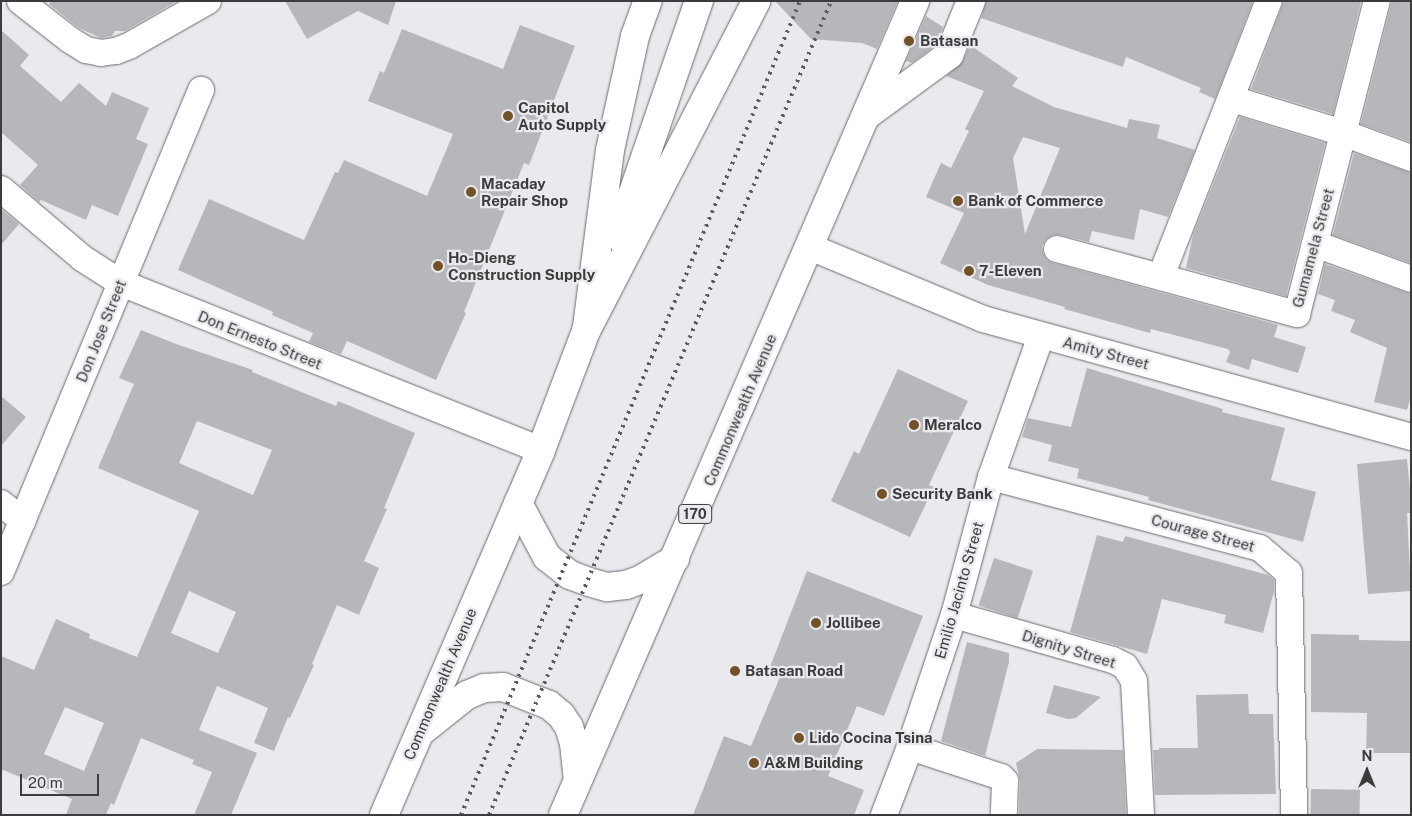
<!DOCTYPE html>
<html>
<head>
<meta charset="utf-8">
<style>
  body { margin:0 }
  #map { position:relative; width:1412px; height:816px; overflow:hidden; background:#e9e9ee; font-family:"Public Sans",sans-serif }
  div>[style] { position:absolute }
  .building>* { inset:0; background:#b6b7bb; transform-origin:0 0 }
  .roads { filter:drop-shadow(0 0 1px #6b6c6f) drop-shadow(0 0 1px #6b6c6f) }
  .minor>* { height:26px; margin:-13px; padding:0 13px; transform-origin:13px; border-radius:13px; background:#fff }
  .tertiary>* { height:28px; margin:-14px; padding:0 14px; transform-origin:14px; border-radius:14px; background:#fff }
  .primary>* { height:28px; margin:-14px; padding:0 14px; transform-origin:14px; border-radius:14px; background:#fff }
  .rail>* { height:4px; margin-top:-2px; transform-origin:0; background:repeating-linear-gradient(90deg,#5c5c5e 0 2.5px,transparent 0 7.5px) }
  .dots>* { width:14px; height:14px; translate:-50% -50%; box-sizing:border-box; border:2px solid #e9e9ee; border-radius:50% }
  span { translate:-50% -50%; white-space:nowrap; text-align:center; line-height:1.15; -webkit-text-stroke:4.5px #e9e9ee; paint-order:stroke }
  .shield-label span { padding:1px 4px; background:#e9e9ee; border:1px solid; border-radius:4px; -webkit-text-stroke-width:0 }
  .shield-label { font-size:14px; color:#3c3c3e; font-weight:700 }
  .poi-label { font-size:15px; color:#3c3c3e; font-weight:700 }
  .left { translate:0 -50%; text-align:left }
  .street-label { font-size:15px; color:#3c3c3e }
  .frame { position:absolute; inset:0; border:2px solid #3c3c3e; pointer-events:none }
  .north { position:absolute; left:1342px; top:746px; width:50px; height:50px; -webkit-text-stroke:4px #e9e9ee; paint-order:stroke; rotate:0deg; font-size:14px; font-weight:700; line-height:20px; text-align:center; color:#3c3c3e }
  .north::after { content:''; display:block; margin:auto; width:18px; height:22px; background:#3c3c3e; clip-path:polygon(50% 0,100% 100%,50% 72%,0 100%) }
  .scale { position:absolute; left:20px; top:774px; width:79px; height:22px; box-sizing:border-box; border:2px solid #3c3c3e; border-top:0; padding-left:6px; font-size:15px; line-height:18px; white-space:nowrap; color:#3c3c3e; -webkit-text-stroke:4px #e9e9ee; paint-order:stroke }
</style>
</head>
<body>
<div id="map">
  <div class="building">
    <i style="clip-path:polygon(51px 1px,177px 1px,125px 31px,115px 31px,112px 36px,101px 38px,79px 28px,49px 4px)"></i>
    <i style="clip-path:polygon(285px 1px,396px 1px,388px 25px,358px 11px,307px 39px)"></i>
    <i style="clip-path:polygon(775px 1px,898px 1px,877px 49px,862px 43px,811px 39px)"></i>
    <i style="clip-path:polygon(986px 1px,1253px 1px,1215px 99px,1199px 92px,1201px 88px,1126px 57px,1123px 67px,981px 18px)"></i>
    <i style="clip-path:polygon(1284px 1px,1361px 1px,1333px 114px,1251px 89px)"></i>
    <i style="clip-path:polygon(1392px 1px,1411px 1px,1411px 142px,1361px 124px)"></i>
    <i style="clip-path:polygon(926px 16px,943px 27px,936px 45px,912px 63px,906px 61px)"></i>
    <i style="clip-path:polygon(520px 25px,575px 46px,529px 165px,524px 163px,464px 312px,466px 313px,436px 380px,347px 341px,341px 354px,309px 342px,313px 333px,272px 315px,273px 312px,178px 270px,209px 199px,304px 240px,335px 172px,338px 173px,344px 160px,427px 196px,453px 134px,368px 101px,380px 71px,384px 73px,402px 29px,503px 69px)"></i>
    <i style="clip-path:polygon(1px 30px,29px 55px,20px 66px,61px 102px,79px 83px,106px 106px,112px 92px,149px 108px,136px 139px,148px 144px,118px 216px,92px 205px,86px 220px,41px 200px,39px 202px,20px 185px,38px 165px,1px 132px)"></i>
    <i style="clip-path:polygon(evenodd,970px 45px,1018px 78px,1012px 86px,1054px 107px,1127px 128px,1129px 119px,1160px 125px,1157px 138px,1195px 150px,1168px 217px,1140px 209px,1134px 240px,1092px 231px,1089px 242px,1061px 235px,1053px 235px,1046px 239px,1042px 246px,1043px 253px,1047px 260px,1053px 263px,1278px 325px,1274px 337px,1306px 347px,1298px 373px,1252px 359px,1249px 370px,1226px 362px,1230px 352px,1228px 349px,1151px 329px,1150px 333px,1064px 309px,1065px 307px,988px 285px,940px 263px,964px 213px,926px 197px,941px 163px,951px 168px,969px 131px,965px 129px,984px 91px,946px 76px,963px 61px,970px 45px,1023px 137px,1060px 148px,1025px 234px,1013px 158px,1023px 137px)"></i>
    <i style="clip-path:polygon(1240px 117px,1325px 143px,1286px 296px,1186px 268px,1193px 235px)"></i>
    <i style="clip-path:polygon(1354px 153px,1411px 173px,1411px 263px,1333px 235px)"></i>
    <i style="clip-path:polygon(1px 209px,19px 224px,1px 245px)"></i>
    <i style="clip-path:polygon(1325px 264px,1411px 294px,1411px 396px,1407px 410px,1374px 402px,1387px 348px,1350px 332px,1355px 320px,1331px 311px,1335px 300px,1318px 294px)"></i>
    <i style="clip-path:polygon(evenodd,141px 330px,176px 344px,253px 370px,252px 372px,336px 406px,338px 401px,415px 433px,384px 508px,387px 509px,364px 561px,379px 568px,359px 615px,337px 605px,312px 664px,314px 665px,290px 718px,288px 717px,274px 751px,254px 743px,268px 708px,217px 686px,199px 730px,257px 753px,231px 815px,194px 815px,212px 772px,192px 764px,194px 760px,141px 738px,114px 805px,111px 803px,106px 815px,66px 815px,72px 799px,1px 769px,1px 656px,34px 670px,56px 619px,90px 634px,89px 638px,137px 657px,199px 511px,98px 468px,134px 384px,119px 378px,141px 330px,197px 421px,272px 450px,253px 495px,179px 463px,197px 421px,141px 330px,189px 591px,236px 612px,218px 653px,171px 633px,189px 591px,141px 330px,65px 707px,104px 723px,84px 771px,44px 754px,65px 707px)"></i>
    <i style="clip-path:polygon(1087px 368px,1223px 409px,1222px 412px,1285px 428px,1271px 480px,1316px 492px,1303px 542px,1148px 500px,1149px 497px,1077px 478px,1079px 469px,1048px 461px,1052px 445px,1022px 437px,1028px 418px,1071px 427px)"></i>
    <i style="clip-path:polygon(898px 369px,968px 401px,929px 485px,934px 487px,910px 537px,831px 501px,854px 451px,859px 454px)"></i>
    <i style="clip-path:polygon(1px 396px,26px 417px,1px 446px)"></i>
    <i style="clip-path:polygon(1407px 459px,1411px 500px,1411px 513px,1407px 513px,1411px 591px,1368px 594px,1357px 464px)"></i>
    <i style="clip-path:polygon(1097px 535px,1123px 542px,1125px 536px,1268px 575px,1274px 580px,1274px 591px,1263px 633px,1224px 623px,1226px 615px,1162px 599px,1147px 654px,1070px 632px)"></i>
    <i style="left:994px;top:558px;width:41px;height:50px;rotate:18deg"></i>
    <i style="clip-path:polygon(807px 571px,923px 616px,884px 716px,857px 706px,828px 776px,864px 790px,854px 815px,693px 815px,724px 736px,751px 746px,780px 677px,768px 672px)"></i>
    <i style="clip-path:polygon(1311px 634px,1359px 635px,1359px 640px,1411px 641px,1411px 753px,1366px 753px,1367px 713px,1311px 712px)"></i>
    <i style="clip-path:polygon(967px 642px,1009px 653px,1009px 662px,985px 756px,941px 741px)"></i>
    <i style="clip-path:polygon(1054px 685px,1101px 697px,1076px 718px,1068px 719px,1046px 713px)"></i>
    <i style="clip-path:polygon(1248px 694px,1249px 714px,1273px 714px,1276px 794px,1155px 795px,1153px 750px,1159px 750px,1159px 748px,1198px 748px,1196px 695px)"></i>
    <i style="clip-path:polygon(1037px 749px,1123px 750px,1126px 815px,1019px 815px,1020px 781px,1016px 763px)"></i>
    <i style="left:1311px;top:789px;width:49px;height:26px;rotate:1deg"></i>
  </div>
  <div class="roads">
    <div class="minor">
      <i style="left:20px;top:1px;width:63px;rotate:38deg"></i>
      <i style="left:70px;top:40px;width:19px;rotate:32deg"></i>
      <i style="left:86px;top:50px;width:15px;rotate:11deg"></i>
      <i style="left:101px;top:53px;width:15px;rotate:-8deg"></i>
      <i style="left:116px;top:51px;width:14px;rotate:-21deg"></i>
      <i style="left:129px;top:46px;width:91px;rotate:-29.7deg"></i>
      <i style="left:1232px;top:99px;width:116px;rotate:17deg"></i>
      <i style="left:1343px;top:133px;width:72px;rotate:20.2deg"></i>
      <i style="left:1px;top:189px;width:106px;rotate:40.4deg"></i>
      <i style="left:82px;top:258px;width:46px;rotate:32.7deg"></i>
      <i style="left:121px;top:283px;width:452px;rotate:21.7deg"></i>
      <i style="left:1315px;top:244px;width:102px;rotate:20deg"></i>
      <i style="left:810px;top:247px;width:187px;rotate:22.6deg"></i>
      <i style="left:983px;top:319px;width:444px;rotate:15.4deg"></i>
      <i style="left:1057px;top:249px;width:249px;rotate:15.2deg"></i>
      <i style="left:1297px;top:314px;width:323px;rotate:-75.7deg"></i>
      <i style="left:1161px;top:276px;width:295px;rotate:-68.6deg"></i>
      <i style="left:991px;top:477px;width:278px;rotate:14.8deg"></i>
      <i style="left:1260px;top:548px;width:38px;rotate:41deg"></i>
      <i style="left:1289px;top:573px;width:242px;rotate:88.8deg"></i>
      <i style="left:1px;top:503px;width:28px;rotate:39deg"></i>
      <i style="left:1px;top:572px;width:522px;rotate:-67.46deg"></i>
      <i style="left:954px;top:615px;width:165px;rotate:15.8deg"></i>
      <i style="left:1113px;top:660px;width:13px;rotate:27deg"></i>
      <i style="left:1125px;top:666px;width:17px;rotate:59deg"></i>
      <i style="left:1134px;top:681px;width:134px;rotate:87deg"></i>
      <i style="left:910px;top:747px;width:96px;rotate:18.2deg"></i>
      <i style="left:1001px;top:777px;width:6px;rotate:45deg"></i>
      <i style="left:1005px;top:781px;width:34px;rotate:92deg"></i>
      <i style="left:884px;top:815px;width:73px;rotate:-69.1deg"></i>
      <i style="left:910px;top:747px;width:139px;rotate:-71.6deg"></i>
      <i style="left:954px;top:615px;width:143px;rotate:-75deg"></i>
      <i style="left:991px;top:477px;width:150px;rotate:-70.5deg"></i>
    </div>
    <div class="tertiary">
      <i style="left:867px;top:115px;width:102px;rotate:-36.2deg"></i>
      <i style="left:949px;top:55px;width:58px;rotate:-67.8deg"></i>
      <i style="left:587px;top:327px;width:178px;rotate:-82.6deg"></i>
      <i style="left:610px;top:150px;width:117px;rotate:-77.6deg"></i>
      <i style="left:635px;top:36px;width:37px;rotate:-70deg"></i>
    </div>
    <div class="primary">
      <i style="left:618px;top:236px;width:249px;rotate:-71deg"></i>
      <i style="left:518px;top:503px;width:61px;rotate:61.8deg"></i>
      <i style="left:547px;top:557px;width:29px;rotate:38deg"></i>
      <i style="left:570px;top:575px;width:20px;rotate:20deg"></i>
      <i style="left:589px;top:582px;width:19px;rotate:16deg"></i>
      <i style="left:607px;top:587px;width:19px;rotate:-6deg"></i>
      <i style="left:626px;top:585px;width:15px;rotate:-20deg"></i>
      <i style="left:640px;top:580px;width:41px;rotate:-31deg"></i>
      <i style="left:423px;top:730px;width:56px;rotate:-38.5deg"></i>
      <i style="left:467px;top:695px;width:18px;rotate:-22deg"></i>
      <i style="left:484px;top:688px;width:19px;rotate:-3deg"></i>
      <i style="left:503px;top:687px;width:49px;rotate:21.4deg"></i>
      <i style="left:549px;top:705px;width:16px;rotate:40deg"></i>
      <i style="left:561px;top:715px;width:14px;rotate:56deg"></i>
      <i style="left:569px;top:727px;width:17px;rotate:73deg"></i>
      <i style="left:574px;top:743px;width:36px;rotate:84deg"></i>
      <i style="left:384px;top:815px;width:397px;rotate:-66.7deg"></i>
      <i style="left:541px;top:450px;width:127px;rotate:-69.3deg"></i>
      <i style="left:586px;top:331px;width:371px;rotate:-62.7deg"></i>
      <i style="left:563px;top:815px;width:887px;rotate:-66.61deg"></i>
    </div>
  </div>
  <div class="rail">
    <i style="left:461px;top:815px;width:882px;rotate:-67.39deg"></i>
    <i style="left:489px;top:815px;width:883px;rotate:-67.21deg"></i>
  </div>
  <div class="dots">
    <i style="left:909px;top:41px;background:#725228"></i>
    <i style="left:508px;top:116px;background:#725228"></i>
    <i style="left:471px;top:192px;background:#725228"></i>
    <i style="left:958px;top:201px;background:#725228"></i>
    <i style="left:438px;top:266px;background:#725228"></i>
    <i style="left:969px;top:271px;background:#725228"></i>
    <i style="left:914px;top:425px;background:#725228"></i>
    <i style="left:882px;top:494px;background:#725228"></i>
    <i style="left:816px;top:623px;background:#725228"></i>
    <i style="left:735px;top:671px;background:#725228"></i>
    <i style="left:799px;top:738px;background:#725228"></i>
    <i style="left:754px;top:763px;background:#725228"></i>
  </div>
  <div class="shield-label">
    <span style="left:695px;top:514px">170</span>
  </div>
  <div class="poi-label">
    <span class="left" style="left:920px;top:41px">Batasan</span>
    <span class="left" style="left:518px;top:116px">Capitol<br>Auto Supply</span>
    <span class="left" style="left:481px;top:192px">Macaday<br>Repair Shop</span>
    <span class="left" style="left:968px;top:201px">Bank of Commerce</span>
    <span class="left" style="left:448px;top:266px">Ho-Dieng<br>Construction Supply</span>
    <span class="left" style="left:979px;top:271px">7-Eleven</span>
    <span class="left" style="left:924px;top:425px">Meralco</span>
    <span class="left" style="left:892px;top:494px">Security Bank</span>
    <span class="left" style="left:826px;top:623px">Jollibee</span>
    <span class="left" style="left:745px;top:671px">Batasan Road</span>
    <span class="left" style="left:809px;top:738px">Lido Cocina Tsina</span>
    <span class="left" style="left:764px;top:763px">A&amp;M Building</span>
  </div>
  <div class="street-label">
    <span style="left:1313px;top:248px;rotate:-75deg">Gumamela Street</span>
    <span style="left:101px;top:331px;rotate:-68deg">Don Jose Street</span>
    <span style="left:260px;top:340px;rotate:22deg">Don Ernesto Street</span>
    <span style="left:1106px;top:353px;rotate:15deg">Amity Street</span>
    <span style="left:740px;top:410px;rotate:-67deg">Commonwealth Avenue</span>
    <span style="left:1203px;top:533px;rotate:15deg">Courage Street</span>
    <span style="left:959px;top:590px;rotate:-74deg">Emilio Jacinto Street</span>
    <span style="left:1069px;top:649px;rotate:17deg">Dignity Street</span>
    <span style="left:440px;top:684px;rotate:-67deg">Commonwealth Avenue</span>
  </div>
  <div class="frame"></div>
  <div class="north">N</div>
  <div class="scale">20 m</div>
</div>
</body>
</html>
